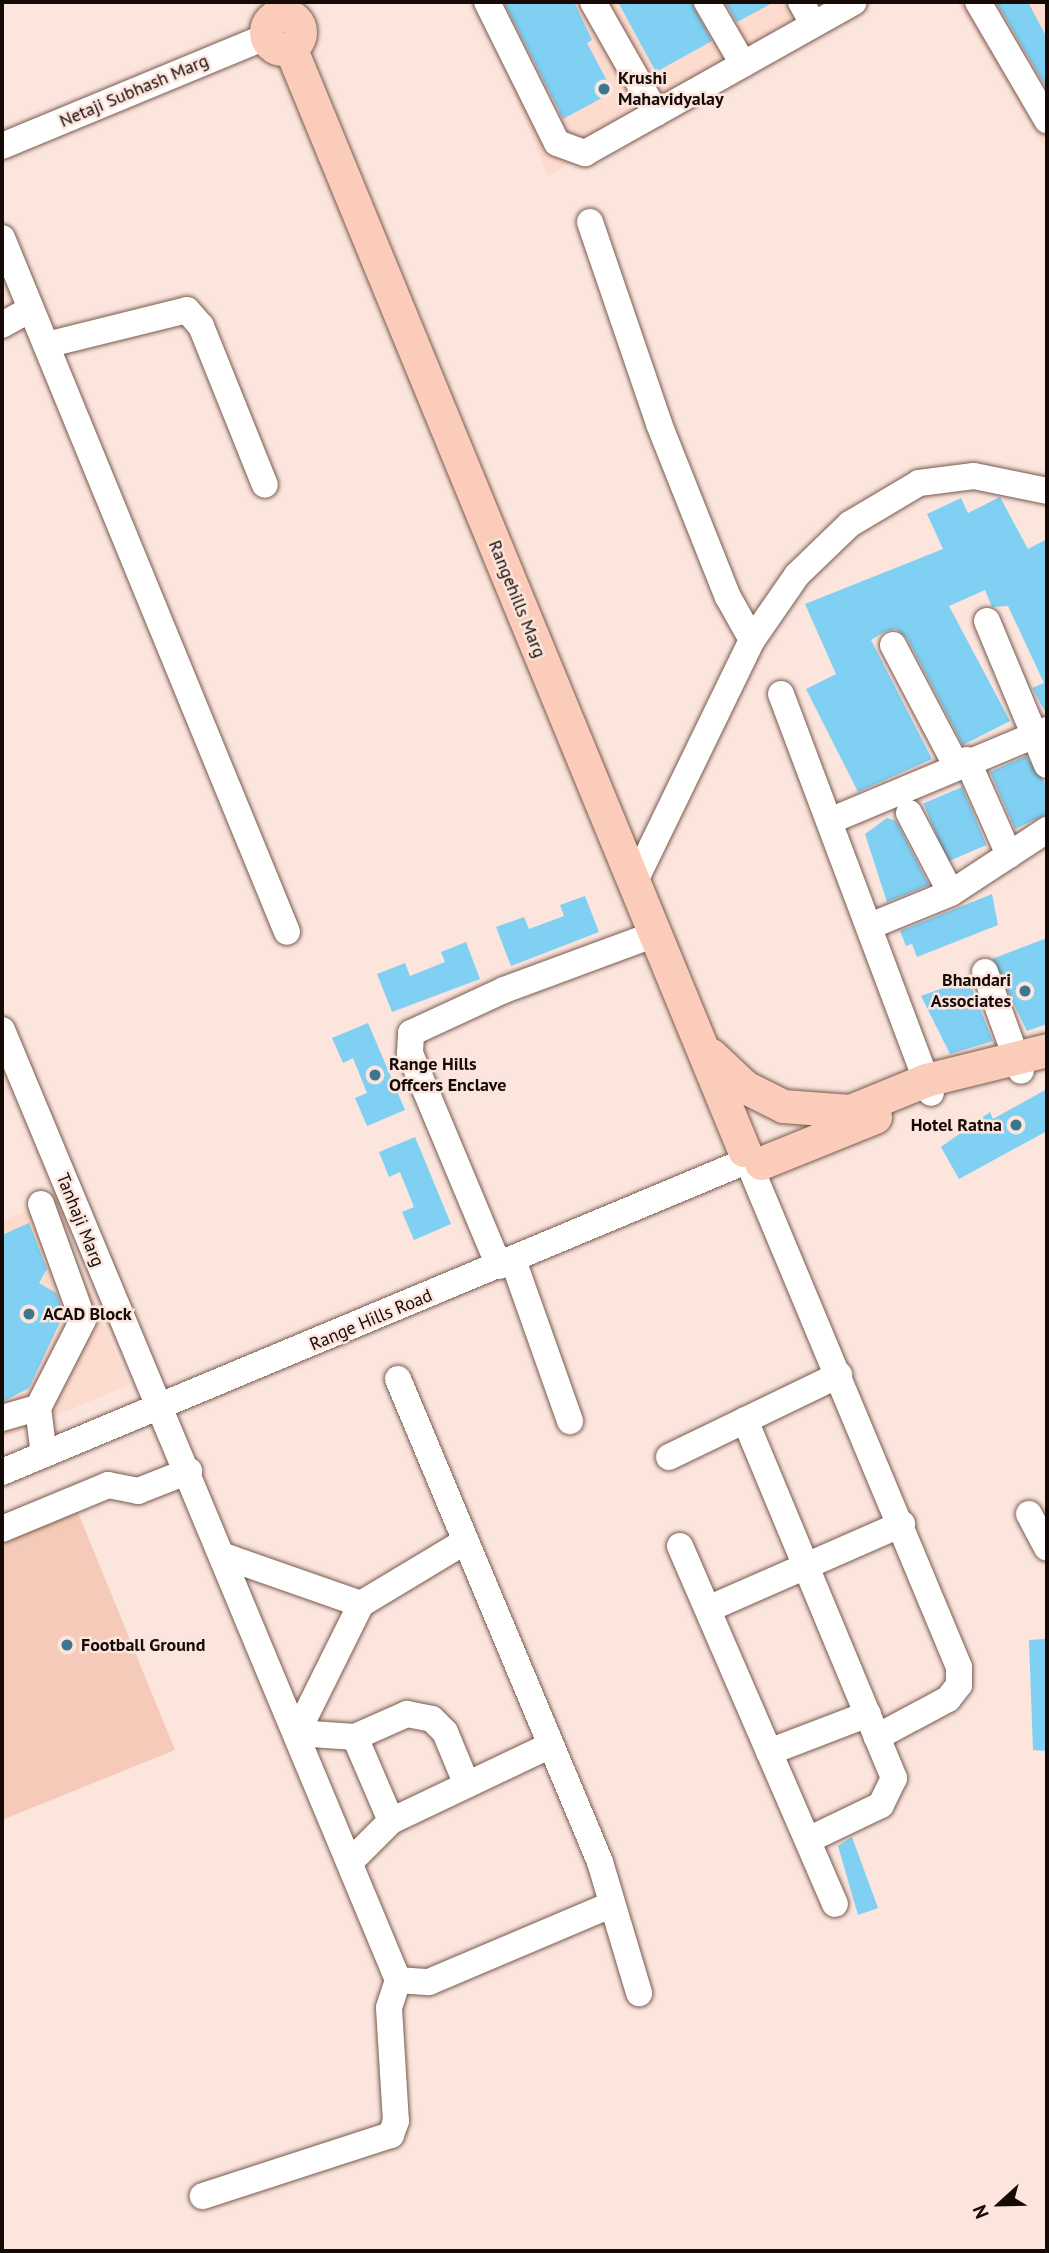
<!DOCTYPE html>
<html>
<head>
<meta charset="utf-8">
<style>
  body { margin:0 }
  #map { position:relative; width:1049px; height:2253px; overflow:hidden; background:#fbe5dd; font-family:"PT Sans",sans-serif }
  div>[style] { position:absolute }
  .built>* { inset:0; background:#fddbce }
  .green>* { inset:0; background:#f6cab8 }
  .building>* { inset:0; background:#7fd0f3; transform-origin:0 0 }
  .roads { filter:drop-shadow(0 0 2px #785a4e) drop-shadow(0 0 2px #785a4e) }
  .minor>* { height:26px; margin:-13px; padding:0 13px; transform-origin:13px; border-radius:13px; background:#fff }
  .major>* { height:33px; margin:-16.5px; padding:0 16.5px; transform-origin:16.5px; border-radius:16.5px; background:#fbccb9 }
  .major>.ring { margin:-16.5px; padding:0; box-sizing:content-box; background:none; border:33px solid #fbccb9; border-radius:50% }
  .dots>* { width:19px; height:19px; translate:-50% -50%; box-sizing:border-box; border:4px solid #fbe5dd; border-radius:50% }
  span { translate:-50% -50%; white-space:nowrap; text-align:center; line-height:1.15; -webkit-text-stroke:5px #fbe5dd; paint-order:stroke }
  .poi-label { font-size:18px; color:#150a06; font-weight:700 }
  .left { translate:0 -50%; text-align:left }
  .right { translate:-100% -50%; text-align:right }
  .street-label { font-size:18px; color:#150a06 }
  .frame { position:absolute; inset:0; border:4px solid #150a06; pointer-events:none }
  .north { position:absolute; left:965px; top:2169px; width:70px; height:70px; -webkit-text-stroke:5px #fbe5dd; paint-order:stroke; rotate:248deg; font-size:19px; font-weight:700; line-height:28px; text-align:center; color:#150a06 }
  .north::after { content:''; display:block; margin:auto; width:24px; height:32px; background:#150a06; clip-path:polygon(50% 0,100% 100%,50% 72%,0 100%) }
</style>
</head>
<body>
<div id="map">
  <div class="built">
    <i style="clip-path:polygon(477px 2px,842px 2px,548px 176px)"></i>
    <i style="clip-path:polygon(957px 2px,1047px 2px,1047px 151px)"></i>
    <i style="clip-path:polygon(51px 1200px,129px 1385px,2px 1438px,2px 1221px)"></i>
  </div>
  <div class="green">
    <i style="clip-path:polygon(77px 1510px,175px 1750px,2px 1820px,2px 1541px)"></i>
  </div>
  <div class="building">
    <i style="clip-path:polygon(504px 2px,574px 2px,592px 40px,587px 43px,613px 92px,563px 119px)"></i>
    <i style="clip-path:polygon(618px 2px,691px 2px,712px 41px,656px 72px)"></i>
    <i style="clip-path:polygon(725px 2px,774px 2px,737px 22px)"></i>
    <i style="clip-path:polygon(996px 2px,1028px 2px,1047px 38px,1047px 89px)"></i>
    <i style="clip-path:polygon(1000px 497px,1028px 549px,1047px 539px,1047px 715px,1032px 688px,1044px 683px,1008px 606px,992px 607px,985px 590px,949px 606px,1010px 721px,963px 745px,907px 638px,896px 629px,886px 631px,871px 640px,932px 759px,858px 792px,806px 689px,836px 674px,805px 604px,943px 549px,927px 514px,961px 498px,968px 513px)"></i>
    <i style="clip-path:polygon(1026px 756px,1047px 786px,1047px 814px,1015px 829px,990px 772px)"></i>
    <i style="left:962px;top:787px;width:63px;height:42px;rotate:67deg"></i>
    <i style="clip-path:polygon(887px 818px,896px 821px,929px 885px,887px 902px,865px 834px)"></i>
    <i style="clip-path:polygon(992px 894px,998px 925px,917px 957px,912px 944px,906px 946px,900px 931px)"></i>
    <i style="clip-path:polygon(585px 896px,599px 932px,511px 966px,496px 927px,524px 917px,529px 929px,564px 916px,560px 905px)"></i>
    <i style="clip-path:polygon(1047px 938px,1047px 1024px,1027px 1031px,992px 959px)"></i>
    <i style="clip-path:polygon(466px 942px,480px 979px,392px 1012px,377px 974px,405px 963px,410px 976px,445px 962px,441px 952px)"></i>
    <i style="clip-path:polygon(968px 979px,993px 1041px,950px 1054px,921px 996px)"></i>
    <i style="clip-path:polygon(368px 1023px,405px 1110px,367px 1126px,355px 1098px,367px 1093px,353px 1058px,343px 1063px,332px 1038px)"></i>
    <i style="clip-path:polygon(1047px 1089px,1047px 1131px,959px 1179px,941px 1147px,990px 1112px,993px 1119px)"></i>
    <i style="clip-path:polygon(415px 1137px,451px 1224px,414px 1240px,402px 1212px,414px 1207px,400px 1172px,389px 1177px,379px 1152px)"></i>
    <i style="clip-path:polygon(29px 1223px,47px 1269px,39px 1283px,56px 1293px,62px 1307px,51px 1315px,61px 1320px,29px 1388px,2px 1402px,2px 1235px)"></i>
    <i style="clip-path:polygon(1047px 1639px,1047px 1751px,1033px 1750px,1029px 1640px)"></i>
    <i style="clip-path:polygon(852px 1837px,878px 1908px,858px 1915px,838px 1846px)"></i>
  </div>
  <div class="roads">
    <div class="minor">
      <i style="left:487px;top:2px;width:157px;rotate:63.6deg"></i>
      <i style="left:557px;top:143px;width:30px;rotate:20deg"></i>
      <i style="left:585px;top:153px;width:308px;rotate:-29.3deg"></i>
      <i style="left:593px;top:2px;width:128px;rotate:60.4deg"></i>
      <i style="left:707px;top:2px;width:72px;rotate:59.9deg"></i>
      <i style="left:801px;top:2px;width:25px;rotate:61deg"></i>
      <i style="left:978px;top:2px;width:137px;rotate:59.7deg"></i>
      <i style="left:2px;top:146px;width:287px;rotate:-22.5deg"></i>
      <i style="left:590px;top:222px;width:213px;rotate:71.1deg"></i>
      <i style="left:659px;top:424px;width:186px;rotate:68.3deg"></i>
      <i style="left:728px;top:597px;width:49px;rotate:60.8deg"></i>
      <i style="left:2px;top:238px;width:750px;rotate:67.67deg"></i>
      <i style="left:2px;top:325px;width:33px;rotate:-29deg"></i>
      <i style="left:46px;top:345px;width:145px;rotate:-13.9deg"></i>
      <i style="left:187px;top:310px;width:21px;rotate:49deg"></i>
      <i style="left:201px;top:326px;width:171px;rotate:68.1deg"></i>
      <i style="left:987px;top:621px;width:156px;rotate:67.4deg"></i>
      <i style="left:893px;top:645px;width:136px;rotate:62.3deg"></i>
      <i style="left:781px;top:694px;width:426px;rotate:69.4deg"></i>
      <i style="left:967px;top:760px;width:104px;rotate:66.1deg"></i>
      <i style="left:909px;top:813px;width:90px;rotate:62.3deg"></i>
      <i style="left:832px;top:820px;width:233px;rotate:-22.7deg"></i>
      <i style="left:634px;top:883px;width:270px;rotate:-64.1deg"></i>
      <i style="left:752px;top:640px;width:79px;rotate:-55.3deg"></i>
      <i style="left:797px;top:575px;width:74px;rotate:-43.9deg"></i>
      <i style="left:850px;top:524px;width:80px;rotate:-30.7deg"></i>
      <i style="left:919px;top:483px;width:55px;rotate:-7.3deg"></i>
      <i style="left:974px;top:476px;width:75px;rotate:11.6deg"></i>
      <i style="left:870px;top:926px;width:87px;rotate:-22.2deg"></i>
      <i style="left:951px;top:893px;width:115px;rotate:-33.3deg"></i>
      <i style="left:985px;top:972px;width:105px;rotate:70deg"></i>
      <i style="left:2px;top:1030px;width:1029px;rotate:67.37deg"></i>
      <i style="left:398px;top:1980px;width:29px;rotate:108deg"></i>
      <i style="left:389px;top:2008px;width:113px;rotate:86.5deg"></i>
      <i style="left:396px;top:2121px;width:15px;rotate:110deg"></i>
      <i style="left:391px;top:2135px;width:198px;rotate:162deg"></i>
      <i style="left:752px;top:1171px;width:537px;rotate:67.35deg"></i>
      <i style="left:959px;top:1667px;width:18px;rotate:90deg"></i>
      <i style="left:959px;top:1685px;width:18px;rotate:128deg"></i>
      <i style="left:948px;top:1699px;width:81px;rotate:151.8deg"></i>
      <i style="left:41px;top:1204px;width:123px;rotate:70.1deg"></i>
      <i style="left:83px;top:1320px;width:99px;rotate:117.1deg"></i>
      <i style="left:38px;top:1408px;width:47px;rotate:82.7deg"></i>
      <i style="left:513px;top:1260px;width:171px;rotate:70.5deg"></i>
      <i style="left:499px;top:1266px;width:231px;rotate:-112.7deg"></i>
      <i style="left:410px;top:1053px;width:20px;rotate:-87deg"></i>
      <i style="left:411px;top:1033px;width:102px;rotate:-24.8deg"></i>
      <i style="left:504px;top:990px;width:161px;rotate:-20.3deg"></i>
      <i style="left:398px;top:1379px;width:524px;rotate:67.3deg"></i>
      <i style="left:600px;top:1862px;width:137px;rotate:73.4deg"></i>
      <i style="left:2px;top:1418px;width:37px;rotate:-16deg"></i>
      <i style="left:745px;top:1420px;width:388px;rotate:67.4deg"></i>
      <i style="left:894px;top:1778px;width:30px;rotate:116deg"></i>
      <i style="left:881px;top:1805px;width:81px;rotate:154.4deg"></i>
      <i style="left:669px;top:1457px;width:189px;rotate:-25.8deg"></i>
      <i style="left:2px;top:1472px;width:799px;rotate:-22.68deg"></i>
      <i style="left:1029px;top:1514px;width:38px;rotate:62deg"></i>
      <i style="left:2px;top:1529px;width:115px;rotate:-22.5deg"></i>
      <i style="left:108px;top:1485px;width:31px;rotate:11deg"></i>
      <i style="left:138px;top:1491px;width:55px;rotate:-21.4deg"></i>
      <i style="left:680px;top:1546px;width:390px;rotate:66.6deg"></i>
      <i style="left:224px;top:1556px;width:145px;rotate:19.3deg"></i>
      <i style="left:708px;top:1609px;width:212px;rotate:-23.7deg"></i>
      <i style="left:355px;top:1737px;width:57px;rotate:-23.9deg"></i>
      <i style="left:407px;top:1714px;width:25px;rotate:11deg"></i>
      <i style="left:432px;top:1719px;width:18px;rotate:45deg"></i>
      <i style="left:445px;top:1732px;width:57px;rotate:67.5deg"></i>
      <i style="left:769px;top:1752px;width:106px;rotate:-21deg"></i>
      <i style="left:391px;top:1821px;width:91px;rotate:-113.2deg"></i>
      <i style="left:355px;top:1737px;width:58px;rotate:-176.1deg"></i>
      <i style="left:297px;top:1733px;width:144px;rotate:-63.6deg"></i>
      <i style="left:361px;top:1604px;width:122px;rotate:-31deg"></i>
      <i style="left:350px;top:1862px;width:58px;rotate:-45deg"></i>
      <i style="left:391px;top:1821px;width:177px;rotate:-25.4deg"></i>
      <i style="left:398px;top:1980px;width:31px;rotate:4deg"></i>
      <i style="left:429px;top:1982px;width:194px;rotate:-23deg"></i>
    </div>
    <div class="major">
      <i class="ring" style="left:266px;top:15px;width:1px;height:1px"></i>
      <i style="left:290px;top:47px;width:1193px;rotate:67.63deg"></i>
      <i style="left:711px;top:1055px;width:47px;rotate:43.3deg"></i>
      <i style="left:745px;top:1087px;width:42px;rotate:26.6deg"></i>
      <i style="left:783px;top:1106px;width:67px;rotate:4.3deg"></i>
      <i style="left:850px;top:1111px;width:82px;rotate:-22.2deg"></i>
      <i style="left:926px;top:1080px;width:125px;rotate:-13.9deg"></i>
      <i style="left:761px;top:1163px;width:123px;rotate:-22deg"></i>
    </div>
  </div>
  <div class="dots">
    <i style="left:604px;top:89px;background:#3c778f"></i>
    <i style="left:1025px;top:991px;background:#3c778f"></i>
    <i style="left:375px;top:1075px;background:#3c778f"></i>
    <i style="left:1016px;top:1125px;background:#3c778f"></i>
    <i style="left:29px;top:1314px;background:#3c778f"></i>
    <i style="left:67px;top:1645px;background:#3c778f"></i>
  </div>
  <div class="poi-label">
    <span class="left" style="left:618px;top:89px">Krushi<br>Mahavidyalay</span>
    <span class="right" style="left:1011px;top:991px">Bhandari<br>Associates</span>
    <span class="left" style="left:389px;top:1075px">Range Hills<br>Offcers Enclave</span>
    <span class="right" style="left:1002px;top:1125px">Hotel Ratna</span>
    <span class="left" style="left:43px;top:1314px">ACAD Block</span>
    <span class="left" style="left:81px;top:1645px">Football Ground</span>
  </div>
  <div class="street-label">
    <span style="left:134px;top:91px;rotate:-23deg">Netaji Subhash Marg</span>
    <span style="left:517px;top:599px;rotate:68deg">Rangehills Marg</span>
    <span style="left:80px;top:1220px;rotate:68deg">Tanhaji Marg</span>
    <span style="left:371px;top:1320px;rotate:-23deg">Range Hills Road</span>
  </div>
  <div class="frame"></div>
  <div class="north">N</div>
</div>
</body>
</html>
